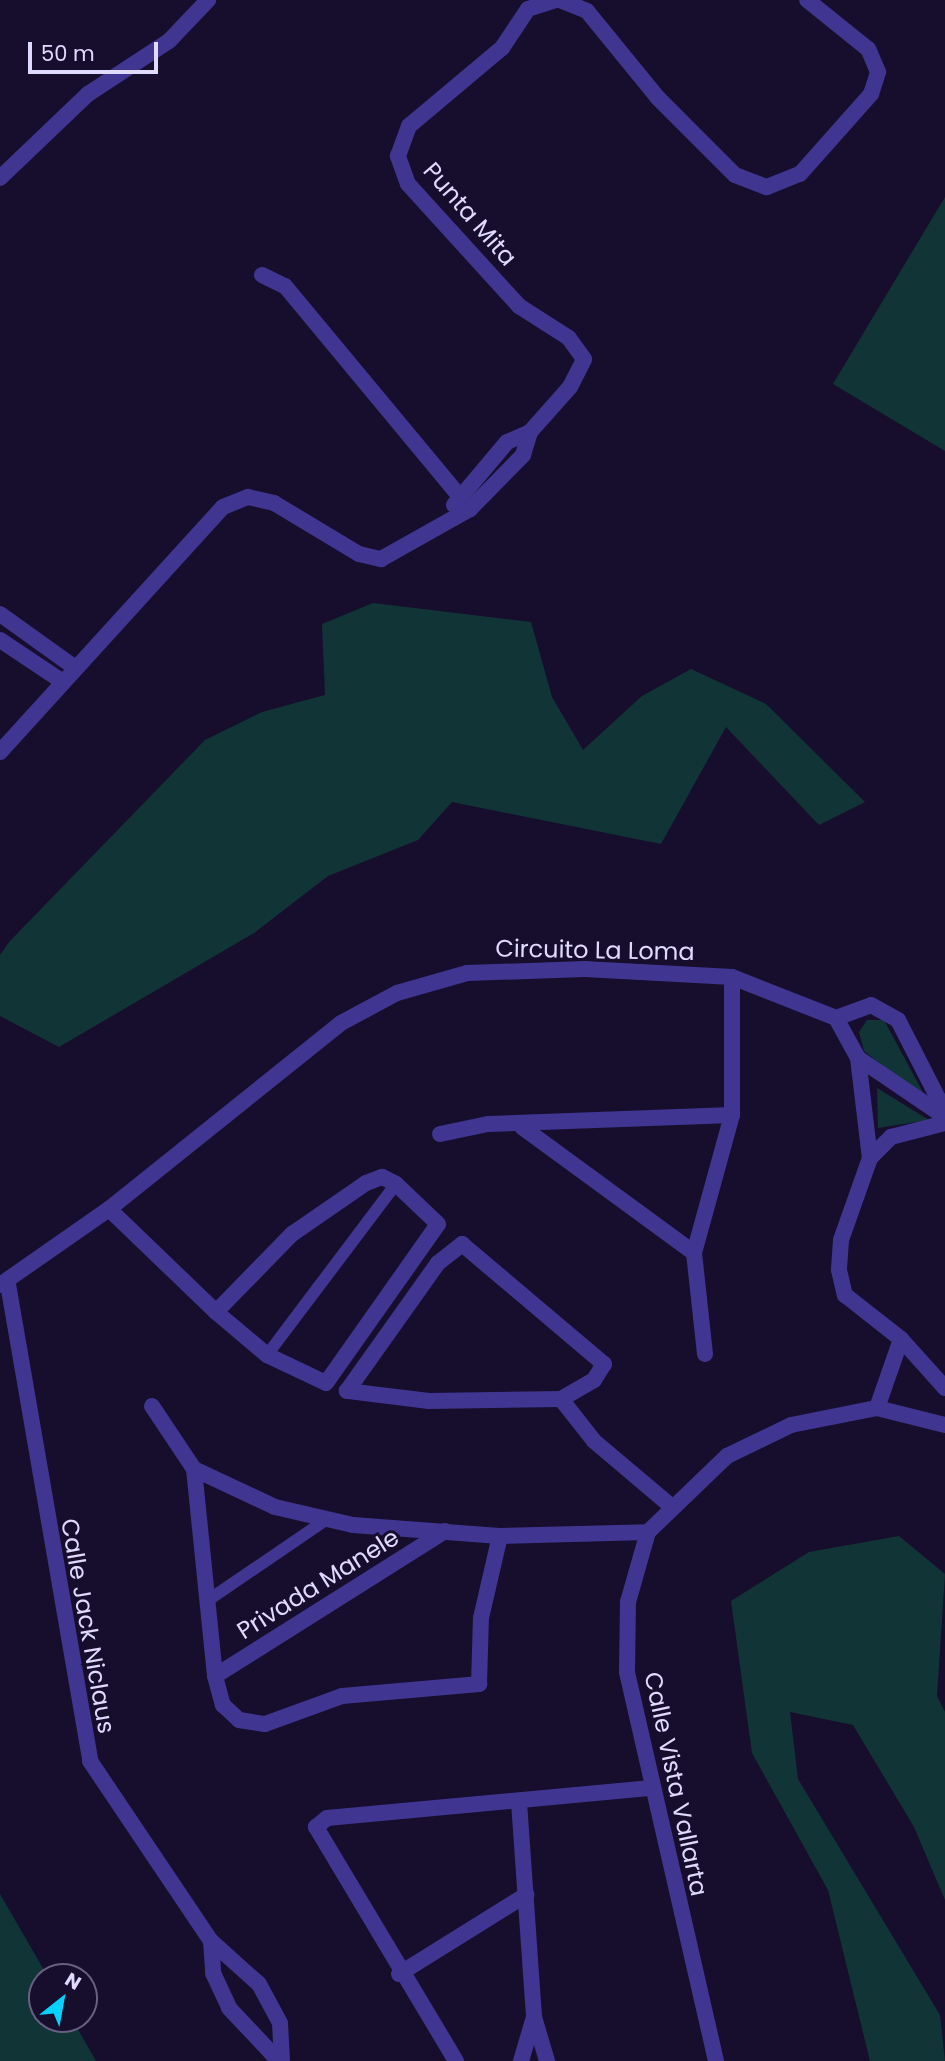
<!DOCTYPE html>
<html>
<head>
<meta charset="utf-8">
<style>
  body { margin:0 }
  #map { position:relative; width:945px; height:2061px; overflow:hidden; background:#160e2c; font-family:Poppins,sans-serif }
  div>[style] { position:absolute }
  .green>* { inset:0; background:#113537 }
  .pedestrian>* { height:12px; margin:-6px; padding:0 6px; transform-origin:6px; border-radius:6px; background:#403590 }
  .minor>* { height:16px; margin:-8px; padding:0 8px; transform-origin:8px; border-radius:8px; background:#403590 }
  span { translate:-50% -50%; white-space:nowrap; text-align:center; line-height:1.15; -webkit-text-stroke:6px #160e2c; paint-order:stroke }
  .street-label { font-size:24px; color:#e1daff }
  .north { position:absolute; left:28px; top:1963px; width:70px; height:70px; box-sizing:border-box; background:#160e2c; border:2px solid #676080; border-radius:50%; rotate:31deg; font-size:19px; font-weight:700; line-height:28px; text-align:center; color:#e1daff }
  .north::after { content:''; display:block; margin:auto; width:24px; height:32px; background:#06d1ff; clip-path:polygon(50% 0,100% 100%,50% 72%,0 100%) }
  .scale { position:absolute; left:28px; top:42px; width:130px; height:32px; box-sizing:border-box; border:4px solid #e1daff; border-top:0; padding-left:9px; font-size:21px; line-height:24px; white-space:nowrap; color:#e1daff; -webkit-text-stroke:5px #160e2c; paint-order:stroke }
</style>
</head>
<body>
<div id="map">
  <div class="green">
    <i style="clip-path:polygon(945px 197px,945px 451px,833px 384px)"></i>
    <i style="clip-path:polygon(373px 603px,531px 622px,552px 697px,583px 750px,642px 696px,691px 669px,766px 704px,865px 802px,819px 825px,726px 727px,661px 844px,452px 802px,418px 840px,328px 876px,254px 933px,59px 1047px,0 1016px,0 955px,10px 941px,205px 740px,262px 712px,325px 695px,322px 624px)"></i>
    <i style="clip-path:polygon(867px 1020px,884px 1020px,927px 1100px,864px 1051px,859px 1032px)"></i>
    <i style="clip-path:polygon(877px 1088px,929px 1120px,878px 1128px)"></i>
    <i style="clip-path:polygon(899px 1536px,945px 1574px,937px 1696px,945px 1712px,945px 1900px,914px 1827px,853px 1725px,790px 1712px,798px 1779px,940px 2015px,945px 2061px,870px 2061px,828px 1890px,752px 1753px,731px 1601px,809px 1552px)"></i>
    <i style="clip-path:polygon(0 1894px,48px 1977px,42px 1977px,42px 2019px,72px 2019px,96px 2061px,0 2061px)"></i>
  </div>
  <div class="pedestrian">
    <i style="left:267px;top:1355px;width:214px;rotate:-53deg"></i>
    <i style="left:207px;top:1601px;width:145px;rotate:-34.3deg"></i>
  </div>
  <div class="minor">
    <i style="left:560px;top:0;width:29px;rotate:22deg"></i>
    <i style="left:587px;top:11px;width:112px;rotate:50.8deg"></i>
    <i style="left:658px;top:98px;width:109px;rotate:45deg"></i>
    <i style="left:735px;top:175px;width:34px;rotate:21deg"></i>
    <i style="left:767px;top:187px;width:35px;rotate:-22deg"></i>
    <i style="left:800px;top:174px;width:107px;rotate:-48.4deg"></i>
    <i style="left:871px;top:94px;width:23px;rotate:-72deg"></i>
    <i style="left:878px;top:72px;width:25px;rotate:-113deg"></i>
    <i style="left:868px;top:49px;width:78px;rotate:-141.2deg"></i>
    <i style="left:0;top:178px;width:122px;rotate:-43.7deg"></i>
    <i style="left:88px;top:94px;width:97px;rotate:-33.2deg"></i>
    <i style="left:169px;top:41px;width:57px;rotate:-46.4deg"></i>
    <i style="left:262px;top:275px;width:25px;rotate:26deg"></i>
    <i style="left:285px;top:286px;width:290px;rotate:50.3deg"></i>
    <i style="left:454px;top:505px;width:82px;rotate:-49.9deg"></i>
    <i style="left:507px;top:442px;width:25px;rotate:-23deg"></i>
    <i style="left:0;top:614px;width:91px;rotate:35.6deg"></i>
    <i style="left:0;top:640px;width:76px;rotate:33.7deg"></i>
    <i style="left:0;top:752px;width:331px;rotate:-47.7deg"></i>
    <i style="left:223px;top:507px;width:27px;rotate:-22deg"></i>
    <i style="left:248px;top:497px;width:27px;rotate:13deg"></i>
    <i style="left:274px;top:503px;width:99px;rotate:31deg"></i>
    <i style="left:359px;top:554px;width:23px;rotate:13deg"></i>
    <i style="left:381px;top:559px;width:102px;rotate:-29.3deg"></i>
    <i style="left:470px;top:509px;width:76px;rotate:-45.5deg"></i>
    <i style="left:523px;top:455px;width:24px;rotate:-73deg"></i>
    <i style="left:530px;top:432px;width:60px;rotate:-48.4deg"></i>
    <i style="left:570px;top:387px;width:31px;rotate:-63deg"></i>
    <i style="left:584px;top:359px;width:26px;rotate:-126deg"></i>
    <i style="left:569px;top:338px;width:59px;rotate:-147.4deg"></i>
    <i style="left:519px;top:306px;width:165px;rotate:-132.3deg"></i>
    <i style="left:408px;top:184px;width:30px;rotate:-110deg"></i>
    <i style="left:398px;top:156px;width:32px;rotate:-70deg"></i>
    <i style="left:409px;top:126px;width:121px;rotate:-40deg"></i>
    <i style="left:502px;top:48px;width:47px;rotate:-56.3deg"></i>
    <i style="left:528px;top:9px;width:28px;rotate:-18deg"></i>
    <i style="left:836px;top:1018px;width:37px;rotate:-20deg"></i>
    <i style="left:871px;top:1005px;width:31px;rotate:29deg"></i>
    <i style="left:898px;top:1020px;width:103px;rotate:62.9deg"></i>
    <i style="left:858px;top:1058px;width:101px;rotate:83.2deg"></i>
    <i style="left:870px;top:1158px;width:87px;rotate:109.5deg"></i>
    <i style="left:841px;top:1240px;width:30px;rotate:94deg"></i>
    <i style="left:839px;top:1270px;width:26px;rotate:77deg"></i>
    <i style="left:845px;top:1295px;width:71px;rotate:38.2deg"></i>
    <i style="left:901px;top:1339px;width:66px;rotate:48.1deg"></i>
    <i style="left:522px;top:1127px;width:213px;rotate:36.2deg"></i>
    <i style="left:440px;top:1134px;width:49px;rotate:-11.8deg"></i>
    <i style="left:488px;top:1124px;width:244px;rotate:-2.1deg"></i>
    <i style="left:870px;top:1158px;width:30px;rotate:-45deg"></i>
    <i style="left:891px;top:1137px;width:56px;rotate:-14.5deg"></i>
    <i style="left:109px;top:1209px;width:149px;rotate:43.9deg"></i>
    <i style="left:216px;top:1312px;width:67px;rotate:40.1deg"></i>
    <i style="left:267px;top:1355px;width:65px;rotate:25.4deg"></i>
    <i style="left:326px;top:1383px;width:194px;rotate:-54.8deg"></i>
    <i style="left:438px;top:1224px;width:58px;rotate:-136.4deg"></i>
    <i style="left:396px;top:1184px;width:16px;rotate:-153deg"></i>
    <i style="left:382px;top:1177px;width:17px;rotate:159deg"></i>
    <i style="left:366px;top:1183px;width:90px;rotate:145.4deg"></i>
    <i style="left:292px;top:1234px;width:109px;rotate:134.3deg"></i>
    <i style="left:462px;top:1244px;width:186px;rotate:40.2deg"></i>
    <i style="left:604px;top:1364px;width:19px;rotate:122deg"></i>
    <i style="left:594px;top:1380px;width:38px;rotate:150deg"></i>
    <i style="left:561px;top:1399px;width:132px;rotate:179.1deg"></i>
    <i style="left:429px;top:1401px;width:83px;rotate:-173deg"></i>
    <i style="left:347px;top:1391px;width:157px;rotate:-54.6deg"></i>
    <i style="left:438px;top:1263px;width:31px;rotate:-38deg"></i>
    <i style="left:8px;top:1284px;width:484px;rotate:80.2deg"></i>
    <i style="left:90px;top:1761px;width:217px;rotate:56.1deg"></i>
    <i style="left:211px;top:1941px;width:64px;rotate:41.9deg"></i>
    <i style="left:259px;top:1984px;width:44px;rotate:61.7deg"></i>
    <i style="left:280px;top:2023px;width:38px;rotate:87deg"></i>
    <i style="left:0;top:1285px;width:133px;rotate:-34.9deg"></i>
    <i style="left:109px;top:1209px;width:297px;rotate:-38.7deg"></i>
    <i style="left:341px;top:1023px;width:64px;rotate:-28.2deg"></i>
    <i style="left:397px;top:993px;width:73px;rotate:-15.9deg"></i>
    <i style="left:467px;top:973px;width:118px;rotate:-1.9deg"></i>
    <i style="left:585px;top:969px;width:147px;rotate:3.1deg"></i>
    <i style="left:732px;top:977px;width:112px;rotate:21.5deg"></i>
    <i style="left:836px;top:1018px;width:46px;rotate:61.2deg"></i>
    <i style="left:858px;top:1058px;width:105px;rotate:34.1deg"></i>
    <i style="left:705px;top:1354px;width:102px;rotate:-96.2deg"></i>
    <i style="left:694px;top:1253px;width:143px;rotate:-74.6deg"></i>
    <i style="left:732px;top:1115px;width:138px;rotate:-90deg"></i>
    <i style="left:561px;top:1399px;width:53px;rotate:51.8deg"></i>
    <i style="left:594px;top:1441px;width:102px;rotate:40.2deg"></i>
    <i style="left:152px;top:1406px;width:76px;rotate:56.3deg"></i>
    <i style="left:194px;top:1469px;width:208px;rotate:84.2deg"></i>
    <i style="left:215px;top:1676px;width:30px;rotate:75deg"></i>
    <i style="left:223px;top:1705px;width:22px;rotate:43deg"></i>
    <i style="left:239px;top:1720px;width:26px;rotate:9deg"></i>
    <i style="left:265px;top:1724px;width:82px;rotate:-20deg"></i>
    <i style="left:342px;top:1696px;width:138px;rotate:-5deg"></i>
    <i style="left:479px;top:1684px;width:66px;rotate:-88.3deg"></i>
    <i style="left:481px;top:1618px;width:84px;rotate:-77deg"></i>
    <i style="left:877px;top:1408px;width:73px;rotate:-70.8deg"></i>
    <i style="left:194px;top:1469px;width:89px;rotate:25.1deg"></i>
    <i style="left:275px;top:1507px;width:80px;rotate:13deg"></i>
    <i style="left:353px;top:1525px;width:147px;rotate:4.3deg"></i>
    <i style="left:500px;top:1536px;width:148px;rotate:-1.5deg"></i>
    <i style="left:215px;top:1676px;width:272px;rotate:-32.2deg"></i>
    <i style="left:519px;top:1802px;width:216px;rotate:86deg"></i>
    <i style="left:534px;top:2017px;width:46px;rotate:106.5deg"></i>
    <i style="left:211px;top:1941px;width:32px;rotate:86deg"></i>
    <i style="left:213px;top:1973px;width:38px;rotate:65deg"></i>
    <i style="left:229px;top:2008px;width:73px;rotate:46.7deg"></i>
    <i style="left:399px;top:1974px;width:150px;rotate:-31.9deg"></i>
    <i style="left:534px;top:2017px;width:46px;rotate:73.5deg"></i>
    <i style="left:456px;top:2061px;width:273px;rotate:-120.9deg"></i>
    <i style="left:316px;top:1827px;width:14px;rotate:-39deg"></i>
    <i style="left:327px;top:1818px;width:326px;rotate:-5.3deg"></i>
    <i style="left:716px;top:2061px;width:399px;rotate:-102.9deg"></i>
    <i style="left:627px;top:1672px;width:70px;rotate:-89.2deg"></i>
    <i style="left:628px;top:1602px;width:73px;rotate:-74.1deg"></i>
    <i style="left:648px;top:1532px;width:110px;rotate:-43.9deg"></i>
    <i style="left:727px;top:1456px;width:71px;rotate:-25.8deg"></i>
    <i style="left:791px;top:1425px;width:88px;rotate:-11.2deg"></i>
    <i style="left:877px;top:1408px;width:70px;rotate:14deg"></i>
  </div>
  <div class="street-label">
    <span style="left:470px;top:214px;rotate:49deg">Punta Mita</span>
    <span style="left:595px;top:950px;rotate:1deg">Circuito La Loma</span>
    <span style="left:318px;top:1584px;rotate:-32deg">Privada Manele</span>
    <span style="left:88px;top:1626px;rotate:80deg">Calle Jack Niclaus</span>
    <span style="left:676px;top:1784px;rotate:78deg">Calle Vista Vallarta</span>
  </div>
  <div class="north">N</div>
  <div class="scale">50 m</div>
</div>
</body>
</html>
